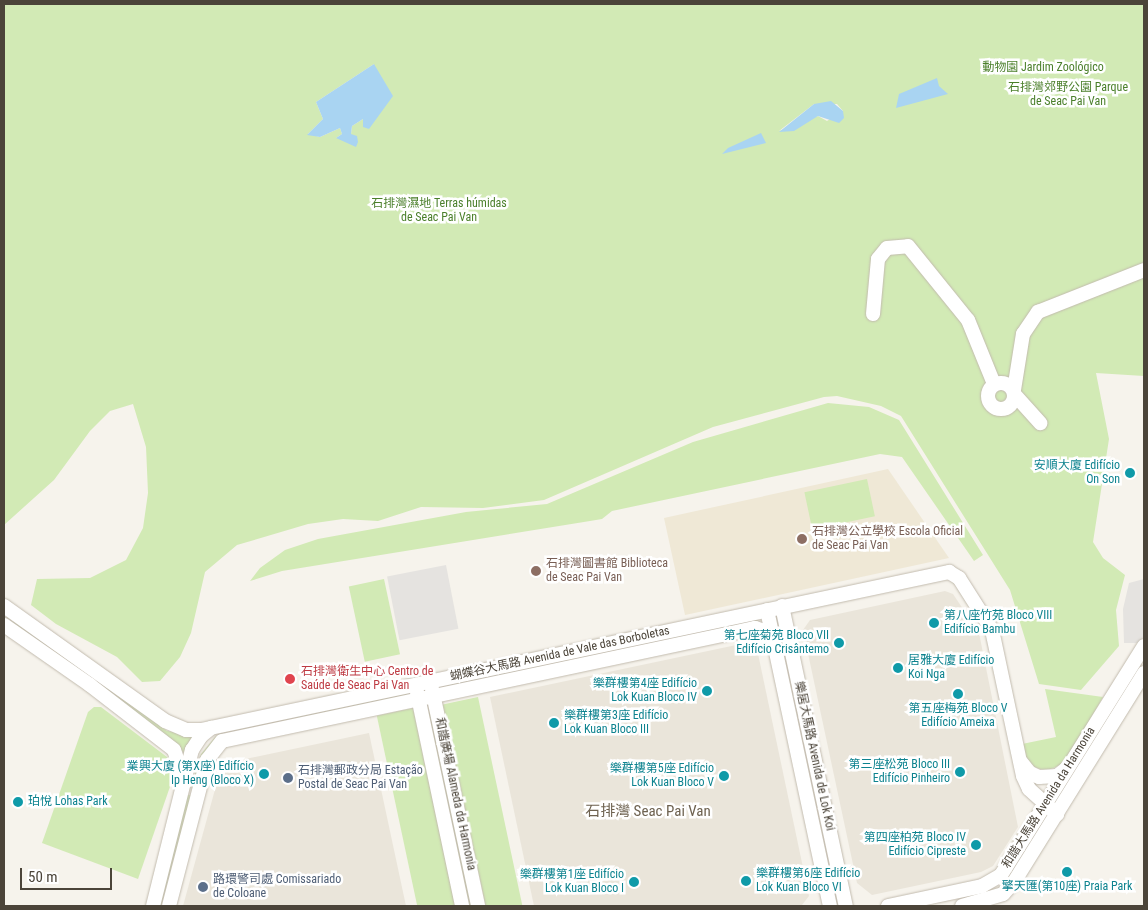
<!DOCTYPE html>
<html>
<head>
<meta charset="utf-8">
<style>
  body { margin:0 }
  #map { position:relative; width:1148px; height:910px; overflow:hidden; background:#f6f3ec; font-family:"Roboto Condensed","Noto Sans SC",sans-serif }
  div>[style] { position:absolute }
  .residential>* { inset:0; background:#eae5da }
  .education>* { inset:0; background:#efe8d6 }
  .green>* { inset:0; background:#d2eab5; transform-origin:0 0 }
  .parking>* { inset:0; background:#e5e3e0; transform-origin:0 0 }
  .water>* { inset:0; background:#a9d4f2 }
  .roads { filter:drop-shadow(0 0 1px #c2bbae) drop-shadow(0 0 1px #c2bbae) }
  .minor>* { height:14px; margin:-7px; padding:0 7px; transform-origin:7px; border-radius:7px; background:#fff }
  .minor>.ring { margin:-7px; padding:0; box-sizing:content-box; background:none; border:14px solid #fff; border-radius:50% }
  .dots>* { width:14px; height:14px; translate:-50% -50%; box-sizing:border-box; border:2px solid #fff; border-radius:50% }
  span { translate:-50% -50%; white-space:nowrap; text-align:center; line-height:1.15; -webkit-text-stroke:5px #fff; paint-order:stroke }
  .park-label { font-size:12px; color:#4a7f2a }
  .culture-label { font-size:12px; color:#0d838f }
  .right { translate:-100% -50%; text-align:right }
  .left { translate:0 -50%; text-align:left }
  .education-label { font-size:12px; color:#785e54 }
  .street-label { font-size:12px; color:#4b4439 }
  .health-label { font-size:12px; color:#be3a42 }
  .service-label { font-size:12px; color:#4e5e75 }
  .quarter-label { font-size:15px; color:#6e6250 }
  .frame { position:absolute; inset:0; border:5px solid #4b4439; pointer-events:none }
  .scale { position:absolute; left:20px; top:868px; width:92px; height:22px; box-sizing:border-box; border:2px solid #4b4439; border-top:0; padding-left:6px; font-size:15px; line-height:18px; white-space:nowrap; color:#4b4439; -webkit-text-stroke:4px #fff; paint-order:stroke }
</style>
</head>
<body>
<div id="map">
  <div class="residential">
    <i style="clip-path:polygon(945px 591px,953px 594px,979px 633px,1018px 827px,993px 866px,981px 872px,872px 895px,857px 883px,803px 630px,810px 620px)"></i>
    <i style="clip-path:polygon(741px 644px,757px 649px,809px 896px,802px 905px,794px 906px,534px 906px,490px 697px)"></i>
    <i style="clip-path:polygon(369px 733px,406px 906px,183px 906px,222px 764px)"></i>
  </div>
  <div class="education">
    <i style="clip-path:polygon(888px 469px,949px 558px,685px 615px,664px 518px)"></i>
  </div>
  <div class="green">
    <i style="clip-path:polygon(evenodd,4px 4px,1144px 4px,1144px 376px,1096px 373px,1109px 439px,1093px 542px,1103px 558px,1125px 575px,1116px 610px,1119px 646px,1081px 690px,1039px 684px,1010px 590px,901px 416px,881px 406px,837px 396px,824px 397px,713px 427px,544px 500px,483px 508px,421px 507px,378px 521px,343px 519px,308px 524px,237px 545px,205px 572px,191px 633px,180px 657px,160px 681px,142px 682px,117px 657px,56px 624px,31px 605px,37px 579px,90px 578px,126px 560px,143px 528px,148px 493px,146px 447px,133px 404px,110px 411px,90px 431px,54px 480px,4px 525px,4px 4px,374px 64px,369px 129px,363px 119px,352px 126px,351px 134px,336px 138px,342px 134px,340px 128px,320px 137px,308px 134px,323px 119px,316px 102px,374px 64px,4px 4px,814px 104px,837px 104px,843px 111px,827px 121px,818px 116px,779px 131px,814px 104px)"></i>
    <i style="clip-path:polygon(828px 403px,869px 407px,899px 420px,983px 555px,974px 561px,902px 457px,880px 454px,612px 511px,602px 519px,590px 521px,282px 571px,250px 581px,260px 568px,285px 550px,318px 539px,466px 512px,547px 504px,693px 442px)"></i>
    <i style="left:867px;top:479px;width:38px;height:64px;rotate:78deg"></i>
    <i style="left:384px;top:579px;width:77px;height:36px;rotate:78deg"></i>
    <i style="left:757px;top:618px;width:4px;height:317px;rotate:76deg"></i>
    <i style="clip-path:polygon(14px 620px,167px 731px,194px 735px,186px 754px,12px 623px)"></i>
    <i style="clip-path:polygon(1045px 689px,1103px 697px,1070px 756px,1063px 764px,1046px 771px,1034px 767px,1025px 756px,1022px 744px,1056px 737px)"></i>
    <i style="clip-path:polygon(407px 693px,407px 698px,225px 737px,194px 788px,191px 787px,201px 754px,216px 736px)"></i>
    <i style="left:478px;top:697px;width:213px;height:36px;rotate:78deg"></i>
    <i style="clip-path:polygon(94px 707px,101px 707px,167px 757px,172px 766px,173px 778px,138px 879px,42px 843px,88px 712px)"></i>
    <i style="left:413px;top:708px;width:203px;height:37px;rotate:78deg"></i>
    <i style="left:431px;top:711px;width:199px;height:3px;rotate:78deg"></i>
    <i style="clip-path:polygon(187px 795px,191px 795px,161px 906px,158px 906px)"></i>
  </div>
  <div class="parking">
    <i style="left:446px;top:565px;width:65px;height:60px;rotate:79deg"></i>
    <i style="clip-path:polygon(1144px 579px,1144px 635px,1140px 643px,1124px 643px,1123px 609px,1129px 583px)"></i>
  </div>
  <div class="water">
    <i style="clip-path:polygon(374px 64px,393px 96px,369px 129px,363px 127px,363px 119px,352px 126px,351px 134px,357px 136px,358px 142px,356px 147px,336px 138px,342px 134px,340px 128px,320px 137px,307px 135px,323px 119px,316px 102px)"></i>
    <i style="clip-path:polygon(937px 78px,939px 86px,948px 94px,896px 108px,899px 94px)"></i>
    <i style="clip-path:polygon(831px 101px,843px 111px,844px 118px,839px 123px,818px 116px,794px 131px,779px 132px,814px 104px)"></i>
    <i style="clip-path:polygon(761px 133px,766px 143px,722px 154px,728px 148px)"></i>
  </div>
  <div class="roads">
    <div class="minor">
      <i style="left:873px;top:314px;width:55px;rotate:-84.8deg"></i>
      <i style="left:878px;top:259px;width:14px;rotate:-51deg"></i>
      <i style="left:887px;top:248px;width:21px;rotate:-5deg"></i>
      <i style="left:908px;top:246px;width:95px;rotate:51deg"></i>
      <i style="left:968px;top:320px;width:69px;rotate:67.9deg"></i>
      <i class="ring" style="left:988px;top:383px;width:12px;height:12px"></i>
      <i style="left:1014px;top:390px;width:57px;rotate:-80.9deg"></i>
      <i style="left:1023px;top:334px;width:27px;rotate:-56deg"></i>
      <i style="left:1038px;top:312px;width:114px;rotate:-21.6deg"></i>
      <i style="left:1015px;top:395px;width:38px;rotate:48deg"></i>
      <i style="left:4px;top:606px;width:198px;rotate:35.5deg"></i>
      <i style="left:165px;top:721px;width:23px;rotate:23deg"></i>
      <i style="left:186px;top:730px;width:15px"></i>
      <i style="left:201px;top:730px;width:765px;rotate:-11.93deg"></i>
      <i style="left:949px;top:572px;width:12px;rotate:31deg"></i>
      <i style="left:959px;top:578px;width:62px;rotate:57.6deg"></i>
      <i style="left:992px;top:630px;width:149px;rotate:78deg"></i>
      <i style="left:1023px;top:776px;width:14px;rotate:65deg"></i>
      <i style="left:1029px;top:789px;width:38px;rotate:42deg"></i>
      <i style="left:782px;top:606px;width:307px;rotate:78deg"></i>
      <i style="left:767px;top:610px;width:303px;rotate:78deg"></i>
      <i style="left:4px;top:625px;width:105px;rotate:34.9deg"></i>
      <i style="left:90px;top:685px;width:106px;rotate:37.7deg"></i>
      <i style="left:174px;top:750px;width:34px;rotate:71deg"></i>
      <i style="left:432px;top:689px;width:222px;rotate:78deg"></i>
      <i style="left:417px;top:692px;width:219px;rotate:78.1deg"></i>
      <i style="left:1021px;top:762px;width:14px;rotate:51deg"></i>
      <i style="left:1030px;top:773px;width:10px;rotate:24deg"></i>
      <i style="left:1039px;top:777px;width:18px;rotate:-3deg"></i>
      <i style="left:1057px;top:776px;width:13px;rotate:-39deg"></i>
      <i style="left:153px;top:906px;width:161px;rotate:-76deg"></i>
      <i style="left:192px;top:750px;width:17px;rotate:-57deg"></i>
      <i style="left:201px;top:736px;width:13px;rotate:-39deg"></i>
      <i style="left:169px;top:906px;width:151px;rotate:-75.4deg"></i>
      <i style="left:207px;top:760px;width:24px;rotate:-52deg"></i>
      <i style="left:222px;top:741px;width:545px;rotate:-11.97deg"></i>
      <i style="left:755px;top:628px;width:14px;rotate:17deg"></i>
      <i style="left:768px;top:632px;width:11px;rotate:56deg"></i>
      <i style="left:888px;top:906px;width:96px;rotate:-12deg"></i>
      <i style="left:982px;top:886px;width:22px;rotate:-30deg"></i>
      <i style="left:1001px;top:875px;width:270px;rotate:-58deg"></i>
      <i style="left:962px;top:906px;width:43px;rotate:-16.3deg"></i>
      <i style="left:1003px;top:894px;width:16px;rotate:-47deg"></i>
      <i style="left:1014px;top:882px;width:246px;rotate:-58.1deg"></i>
    </div>
  </div>
  <div class="dots">
    <i style="left:1130px;top:473px;background:#0f9aa8"></i>
    <i style="left:802px;top:539px;background:#8d6e63"></i>
    <i style="left:536px;top:571px;background:#8d6e63"></i>
    <i style="left:934px;top:623px;background:#0f9aa8"></i>
    <i style="left:839px;top:643px;background:#0f9aa8"></i>
    <i style="left:898px;top:668px;background:#0f9aa8"></i>
    <i style="left:290px;top:679px;background:#e0444e"></i>
    <i style="left:707px;top:691px;background:#0f9aa8"></i>
    <i style="left:958px;top:694px;background:#0f9aa8"></i>
    <i style="left:554px;top:723px;background:#0f9aa8"></i>
    <i style="left:960px;top:772px;background:#0f9aa8"></i>
    <i style="left:264px;top:774px;background:#0f9aa8"></i>
    <i style="left:724px;top:776px;background:#0f9aa8"></i>
    <i style="left:288px;top:778px;background:#5c6f8a"></i>
    <i style="left:18px;top:802px;background:#0f9aa8"></i>
    <i style="left:976px;top:845px;background:#0f9aa8"></i>
    <i style="left:1067px;top:872px;background:#0f9aa8"></i>
    <i style="left:746px;top:881px;background:#0f9aa8"></i>
    <i style="left:634px;top:882px;background:#0f9aa8"></i>
    <i style="left:203px;top:887px;background:#5c6f8a"></i>
  </div>
  <div class="park-label">
    <span style="left:1043px;top:68px">動物園 Jardim Zoológico</span>
    <span style="left:1068px;top:95px">石排灣郊野公園 Parque<br>de Seac Pai Van</span>
    <span style="left:439px;top:211px">石排灣濕地 Terras húmidas<br>de Seac Pai Van</span>
  </div>
  <div class="culture-label">
    <span class="right" style="left:1120px;top:473px">安順大廈 Edifício<br>On Son</span>
    <span class="left" style="left:944px;top:623px">第八座竹苑 Bloco VIII<br>Edifício Bambu</span>
    <span class="right" style="left:829px;top:643px">第七座菊苑 Bloco VII<br>Edifício Crisântemo</span>
    <span class="left" style="left:908px;top:668px">居雅大廈 Edifício<br>Koi Nga</span>
    <span class="right" style="left:697px;top:691px">樂群樓第4座 Edifício<br>Lok Kuan Bloco IV</span>
    <span style="left:958px;top:716px">第五座梅苑 Bloco V<br>Edifício Ameixa</span>
    <span class="left" style="left:564px;top:723px">樂群樓第3座 Edifício<br>Lok Kuan Bloco III</span>
    <span class="right" style="left:950px;top:772px">第三座松苑 Bloco III<br>Edifício Pinheiro</span>
    <span class="right" style="left:254px;top:774px">業興大廈 (第X座) Edifício<br>Ip Heng (Bloco X)</span>
    <span class="right" style="left:714px;top:776px">樂群樓第5座 Edifício<br>Lok Kuan Bloco V</span>
    <span class="left" style="left:28px;top:802px">珀悅 Lohas Park</span>
    <span class="right" style="left:966px;top:845px">第四座柏苑 Bloco IV<br>Edifício Cipreste</span>
    <span class="left" style="left:756px;top:881px">樂群樓第6座 Edifício<br>Lok Kuan Bloco VI</span>
    <span class="right" style="left:624px;top:882px">樂群樓第1座 Edifício<br>Lok Kuan Bloco I</span>
    <span style="left:1067px;top:887px">擎天匯(第10座) Praia Park</span>
  </div>
  <div class="education-label">
    <span class="left" style="left:812px;top:539px">石排灣公立學校 Escola Oficial<br>de Seac Pai Van</span>
    <span class="left" style="left:546px;top:571px">石排灣圖書館 Biblioteca<br>de Seac Pai Van</span>
  </div>
  <div class="street-label">
    <span style="left:560px;top:654px;rotate:-12deg">蝴蝶谷大馬路 Avenida de Vale das Borboletas</span>
    <span style="left:814px;top:756px;rotate:78deg">樂居大馬路 Avenida de Lok Koi</span>
    <span style="left:455px;top:794px;rotate:78deg">和諧廣場 Alameda da Harmonia</span>
    <span style="left:1049px;top:798px;rotate:-58deg">和諧大馬路 Avenida da Harmonia</span>
  </div>
  <div class="health-label">
    <span class="left" style="left:301px;top:679px">石排灣衛生中心 Centro de<br>Saúde de Seac Pai Van</span>
  </div>
  <div class="service-label">
    <span class="left" style="left:298px;top:778px">石排灣郵政分局 Estação<br>Postal de Seac Pai Van</span>
    <span class="left" style="left:213px;top:887px">路環警司處 Comissariado<br>de Coloane</span>
  </div>
  <div class="quarter-label">
    <span style="left:648px;top:812px">石排灣 Seac Pai Van</span>
  </div>
  <div class="frame"></div>
  <div class="scale">50 m</div>
</div>
</body>
</html>
